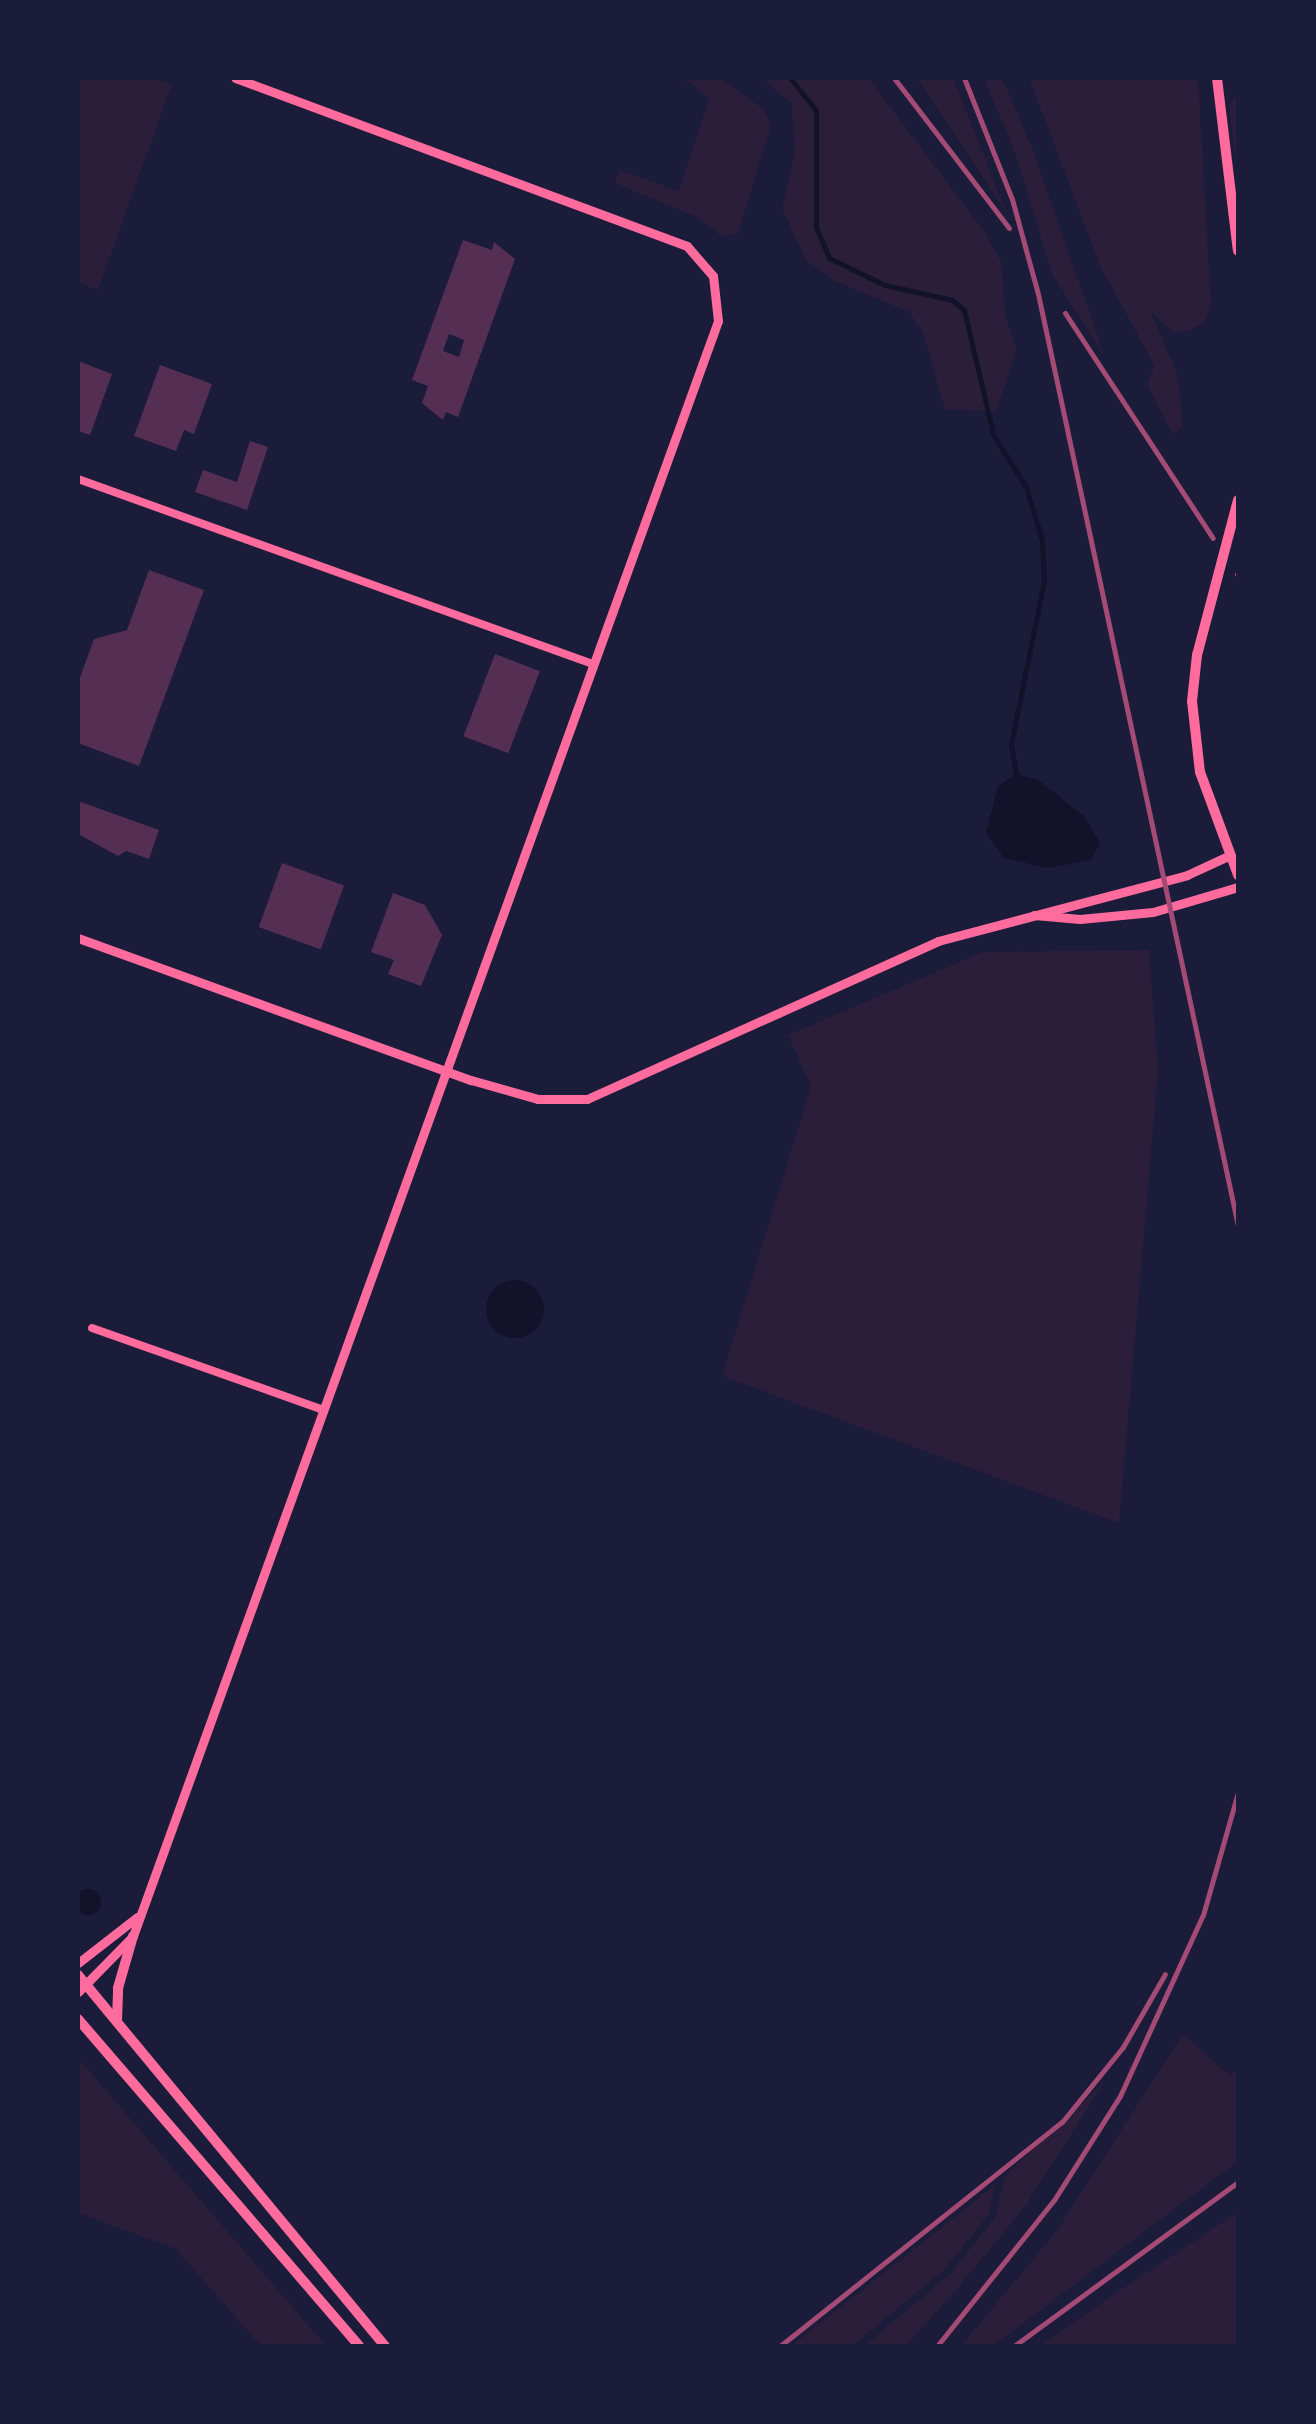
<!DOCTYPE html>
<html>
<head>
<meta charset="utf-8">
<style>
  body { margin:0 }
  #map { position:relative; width:1316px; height:2424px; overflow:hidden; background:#1b1b3a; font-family:Helvetica,sans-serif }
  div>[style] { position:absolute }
  .green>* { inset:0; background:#2a1e3b }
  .water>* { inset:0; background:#12122b }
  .round { border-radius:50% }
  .stream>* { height:5px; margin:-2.5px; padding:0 2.5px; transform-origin:2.5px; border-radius:2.5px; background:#12122b }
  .building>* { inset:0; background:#542f53; transform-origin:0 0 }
  .minor>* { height:8px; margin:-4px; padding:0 4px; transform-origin:4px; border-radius:4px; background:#ff6b9d }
  .tertiary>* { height:9px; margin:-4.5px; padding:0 4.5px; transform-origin:4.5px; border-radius:4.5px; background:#ff6b9d }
  .secondary>* { height:10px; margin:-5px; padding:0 5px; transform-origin:5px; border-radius:5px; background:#ff6b9d }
  .rail>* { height:5px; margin:-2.5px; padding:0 2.5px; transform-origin:2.5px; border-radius:2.5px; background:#a44b75 }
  span { translate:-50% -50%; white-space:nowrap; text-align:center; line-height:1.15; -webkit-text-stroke:10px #1b1b3a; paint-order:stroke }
  .frame { position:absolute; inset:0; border:80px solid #1b1b3a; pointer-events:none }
</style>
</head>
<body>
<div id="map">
  <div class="green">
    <i style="clip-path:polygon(78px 78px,153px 78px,172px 84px,98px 290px,78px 282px)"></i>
    <i style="clip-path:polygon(683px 78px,721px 78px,763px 109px,771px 126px,738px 233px,722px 237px,699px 218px,615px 183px,619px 170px,679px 191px,709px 98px)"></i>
    <i style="clip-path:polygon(762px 78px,868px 78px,984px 231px,1001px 262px,1005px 316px,1017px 351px,996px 411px,945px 410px,923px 332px,909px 312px,833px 280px,806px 260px,782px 209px,795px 151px,791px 103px)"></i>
    <i style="clip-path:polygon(917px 78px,953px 78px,1007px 214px,954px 134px)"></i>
    <i style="clip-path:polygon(984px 78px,1002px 78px,1031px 145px,1105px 357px,1052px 274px,1016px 155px)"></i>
    <i style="clip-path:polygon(1029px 78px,1198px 78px,1211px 306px,1204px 323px,1188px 331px,1173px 332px,1150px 311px,1177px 373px,1183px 426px,1173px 435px,1147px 384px,1155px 366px,1101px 268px)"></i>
    <i style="clip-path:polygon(1238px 94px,1238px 186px,1229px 105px)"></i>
    <i style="clip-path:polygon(1149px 950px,1158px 1071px,1119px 1523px,722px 1376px,811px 1086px,788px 1035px,983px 952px)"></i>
    <i style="clip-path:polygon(1183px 2034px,1230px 2076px,1238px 2069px,1238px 2161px,993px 2346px,961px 2346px,1056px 2232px)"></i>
    <i style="clip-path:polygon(78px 2058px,326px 2346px,261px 2346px,176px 2249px,78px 2213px)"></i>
    <i style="clip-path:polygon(1105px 2081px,1026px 2205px,952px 2295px,905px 2346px,864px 2346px,949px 2275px,995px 2218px,1005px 2176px)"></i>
    <i style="clip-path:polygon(995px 2185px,989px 2214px,944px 2270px,852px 2346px,791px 2346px)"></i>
    <i style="clip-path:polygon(1238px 2212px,1238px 2346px,1040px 2346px,1110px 2297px)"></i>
  </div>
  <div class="water">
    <i style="clip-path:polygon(1016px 774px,1038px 780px,1084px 816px,1100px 843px,1091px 860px,1048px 868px,1004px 858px,986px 833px,998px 786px)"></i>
    <i class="round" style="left:486px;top:1280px;width:58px;height:58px"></i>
    <i class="round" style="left:75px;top:1889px;width:26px;height:26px"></i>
  </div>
  <div class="stream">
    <i style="left:790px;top:78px;width:41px;rotate:50.9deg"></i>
    <i style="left:816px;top:110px;width:117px;rotate:90deg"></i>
    <i style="left:816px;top:227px;width:34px;rotate:67deg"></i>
    <i style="left:829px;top:258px;width:62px;rotate:25.7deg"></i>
    <i style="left:885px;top:285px;width:69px;rotate:12.6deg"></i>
    <i style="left:952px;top:300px;width:16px;rotate:40deg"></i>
    <i style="left:964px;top:310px;width:127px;rotate:76.8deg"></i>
    <i style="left:993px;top:434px;width:62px;rotate:58.1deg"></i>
    <i style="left:1026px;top:487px;width:55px;rotate:73.2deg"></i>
    <i style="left:1042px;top:540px;width:41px;rotate:87.2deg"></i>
    <i style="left:1044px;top:581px;width:166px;rotate:101.4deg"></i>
    <i style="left:1011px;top:744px;width:30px;rotate:81deg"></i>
  </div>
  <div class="building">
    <i style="clip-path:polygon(evenodd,463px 240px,492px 250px,494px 242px,515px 259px,458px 417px,446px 412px,443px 420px,422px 403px,428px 386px,412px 380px,463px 240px,449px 334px,464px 340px,459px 357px,443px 351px,449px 334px)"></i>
    <i style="clip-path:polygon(78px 361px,112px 374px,90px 435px,78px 431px)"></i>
    <i style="clip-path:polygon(160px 365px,212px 384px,194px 434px,184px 430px,176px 451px,134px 436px)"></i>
    <i style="clip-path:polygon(250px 441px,268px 447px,247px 510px,195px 492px,203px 470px,237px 482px)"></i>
    <i style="clip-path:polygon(149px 570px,204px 590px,139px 766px,78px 743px,78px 683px,94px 639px,127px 630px)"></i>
    <i style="left:495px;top:654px;width:48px;height:88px;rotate:21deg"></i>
    <i style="clip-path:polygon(78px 801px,159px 830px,149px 859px,126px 851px,118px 856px,78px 834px)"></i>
    <i style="left:282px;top:863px;width:66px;height:68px;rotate:20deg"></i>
    <i style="clip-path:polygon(393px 893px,425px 905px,442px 935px,421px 986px,388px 974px,394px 960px,371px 952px)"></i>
  </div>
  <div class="minor">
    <i style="left:78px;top:479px;width:547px;rotate:19.76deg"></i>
    <i style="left:92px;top:1328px;width:246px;rotate:19.5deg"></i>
  </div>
  <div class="tertiary">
    <i style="left:1034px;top:915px;width:46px;rotate:5deg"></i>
    <i style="left:1080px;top:919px;width:73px;rotate:-5.5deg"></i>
    <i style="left:1153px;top:912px;width:89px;rotate:-16.4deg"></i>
    <i style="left:78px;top:938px;width:418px;rotate:19.9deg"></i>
    <i style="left:471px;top:1080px;width:70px;rotate:15.8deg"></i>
    <i style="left:538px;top:1099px;width:49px"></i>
    <i style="left:587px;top:1099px;width:385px;rotate:-24.2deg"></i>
    <i style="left:938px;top:941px;width:258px;rotate:-14.8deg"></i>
    <i style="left:1187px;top:875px;width:45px;rotate:-24.9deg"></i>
    <i style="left:78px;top:1963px;width:75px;rotate:-37.9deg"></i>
    <i style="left:78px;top:1992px;width:78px;rotate:-45.5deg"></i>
    <i style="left:133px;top:1936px;width:1718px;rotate:-70.09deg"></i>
    <i style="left:718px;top:321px;width:45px;rotate:-96.3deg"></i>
    <i style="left:713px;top:276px;width:40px;rotate:-131deg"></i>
    <i style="left:687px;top:246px;width:482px;rotate:-159.6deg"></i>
  </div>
  <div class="secondary">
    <i style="left:1217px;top:78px;width:174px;rotate:83.1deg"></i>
    <i style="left:1238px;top:500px;width:160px;rotate:104.8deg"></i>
    <i style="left:1197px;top:655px;width:46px;rotate:96.2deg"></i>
    <i style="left:1192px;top:701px;width:71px;rotate:83.6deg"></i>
    <i style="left:1200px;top:772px;width:110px;rotate:69.7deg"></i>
    <i style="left:78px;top:1975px;width:482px;rotate:50.4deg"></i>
    <i style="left:78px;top:2019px;width:431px;rotate:49.3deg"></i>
    <i style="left:117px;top:2021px;width:33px;rotate:-88deg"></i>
    <i style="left:118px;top:1988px;width:54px;rotate:-73.9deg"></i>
  </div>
  <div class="rail">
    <i style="left:894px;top:78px;width:189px;rotate:52.5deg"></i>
    <i style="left:964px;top:78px;width:130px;rotate:68.4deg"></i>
    <i style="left:1012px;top:199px;width:98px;rotate:74.7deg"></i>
    <i style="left:1038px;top:294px;width:953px;rotate:77.89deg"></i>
    <i style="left:1065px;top:313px;width:269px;rotate:56.7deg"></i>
    <i style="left:1237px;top:574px;width:2px;rotate:63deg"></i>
    <i style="left:780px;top:2346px;width:360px;rotate:-38.5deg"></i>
    <i style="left:1062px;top:2122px;width:97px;rotate:-50.9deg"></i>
    <i style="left:1123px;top:2047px;width:84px;rotate:-60.1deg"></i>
    <i style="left:937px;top:2346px;width:187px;rotate:-51.3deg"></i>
    <i style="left:1054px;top:2200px;width:123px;rotate:-57.6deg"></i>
    <i style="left:1120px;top:2096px;width:199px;rotate:-65.4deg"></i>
    <i style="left:1203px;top:1915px;width:128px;rotate:-74.1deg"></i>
    <i style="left:1014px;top:2346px;width:278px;rotate:-36.2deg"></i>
  </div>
  <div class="frame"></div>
</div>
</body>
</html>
